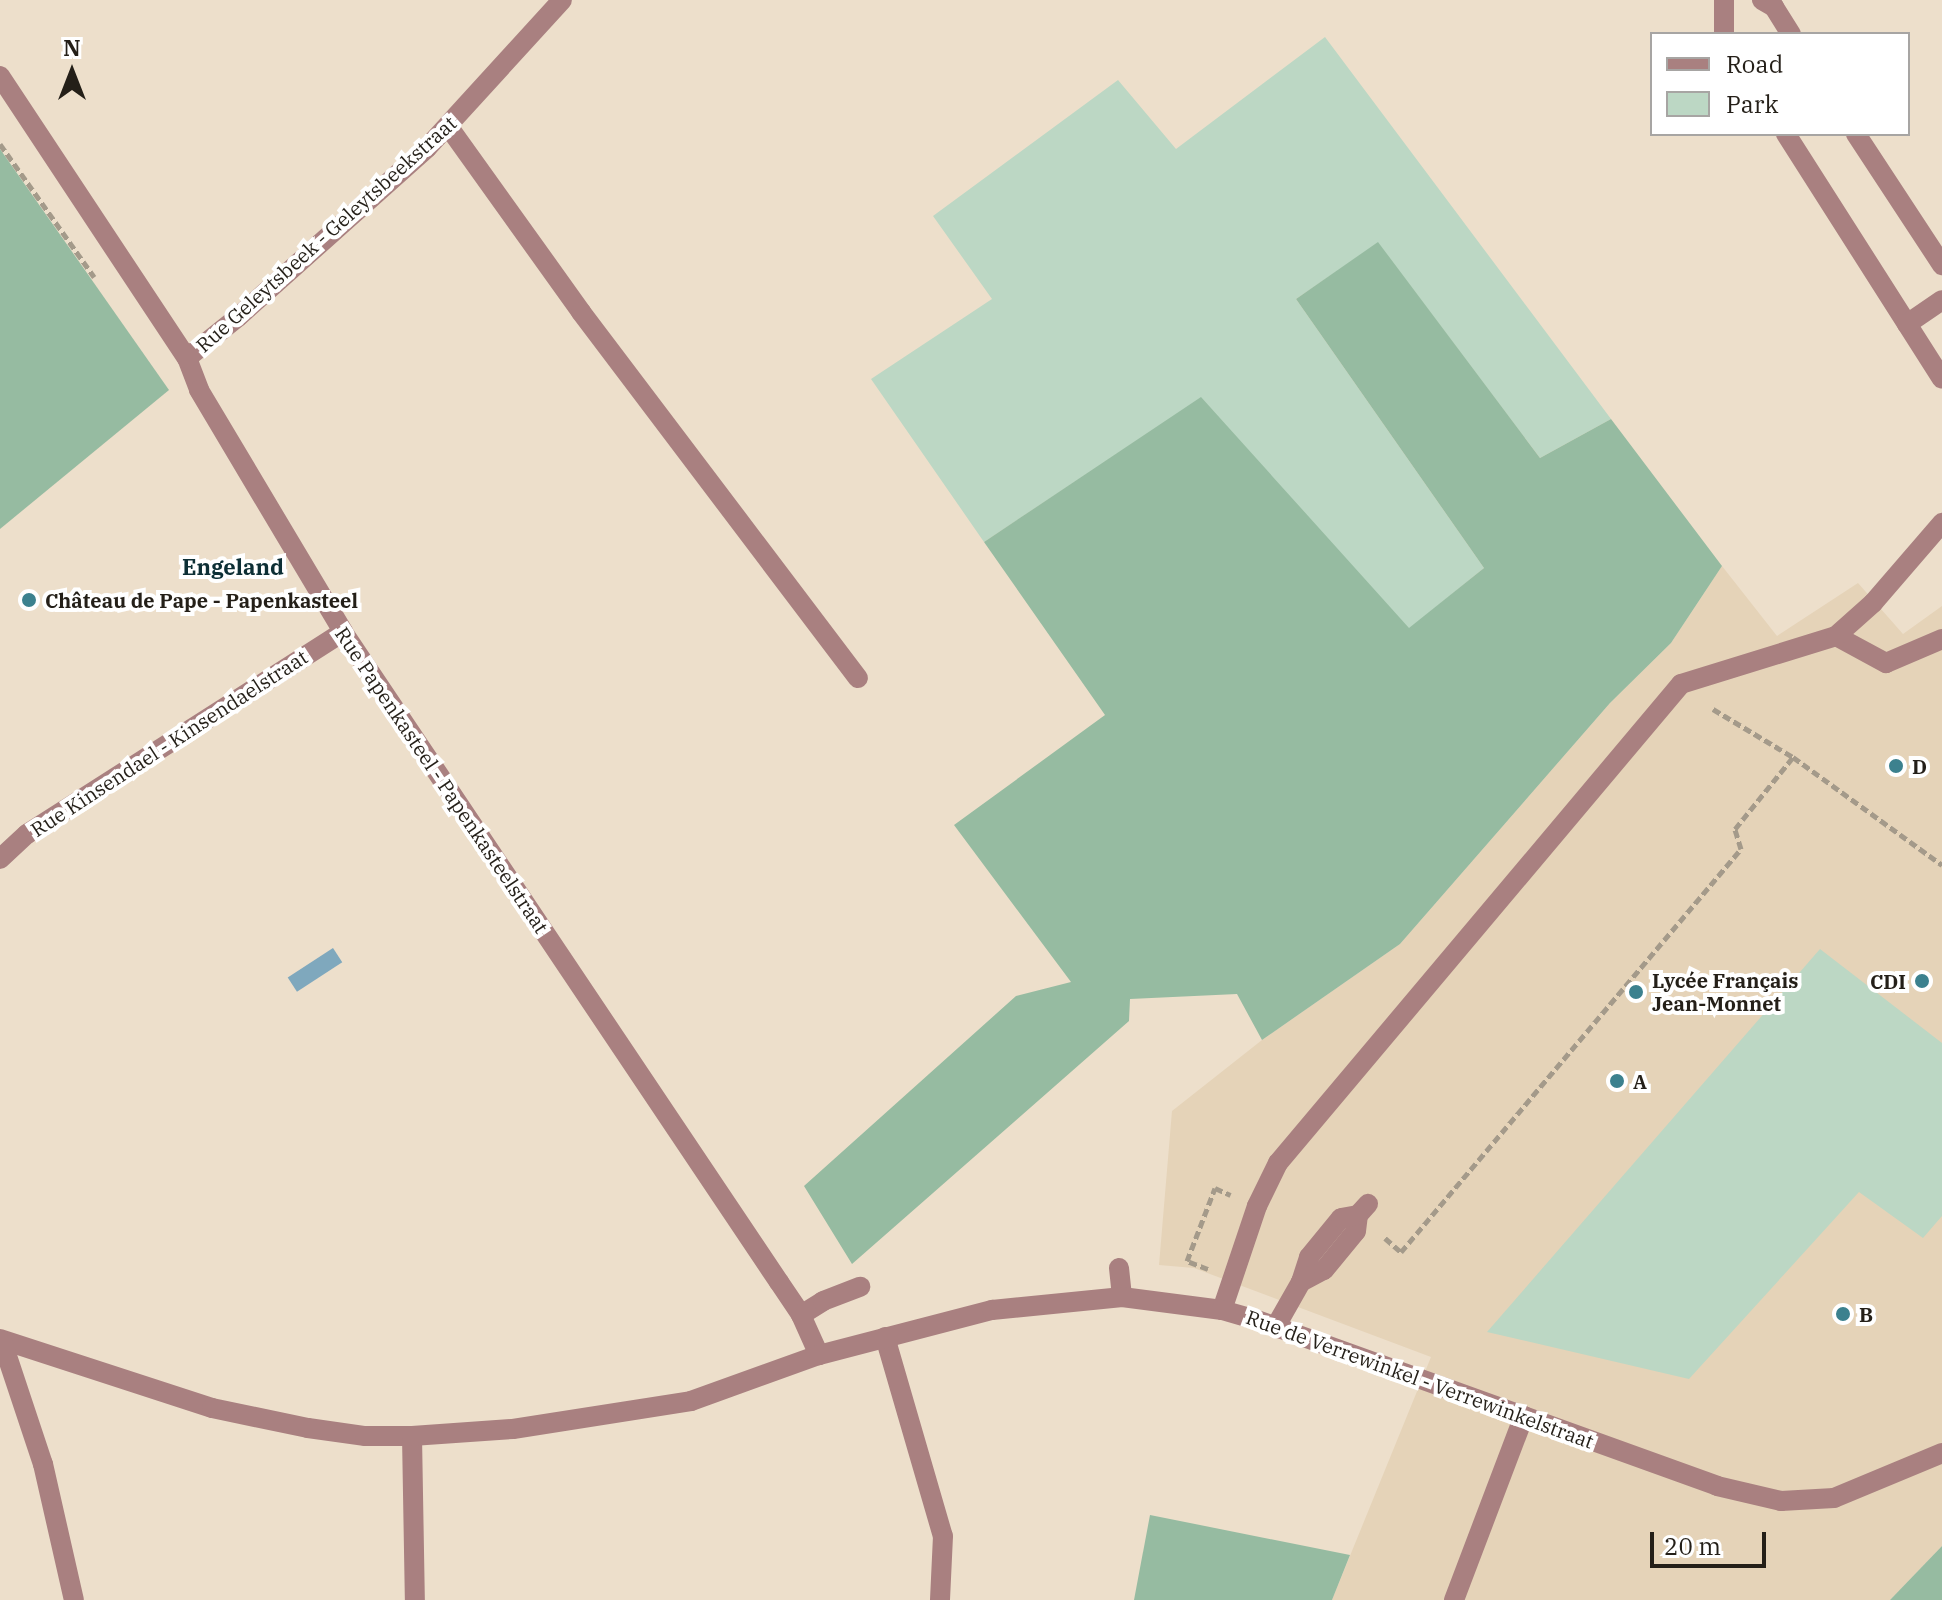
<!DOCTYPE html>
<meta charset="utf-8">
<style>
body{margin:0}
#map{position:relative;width:1942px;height:1600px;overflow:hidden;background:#eddfcb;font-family:"IBM Plex Serif",serif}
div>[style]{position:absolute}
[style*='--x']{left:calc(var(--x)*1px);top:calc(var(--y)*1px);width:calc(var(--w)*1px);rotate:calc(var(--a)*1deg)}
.built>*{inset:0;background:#e5d3b8}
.green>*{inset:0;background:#bcd7c4}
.forest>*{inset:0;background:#96bba1}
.water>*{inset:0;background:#7fa8bd;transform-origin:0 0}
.path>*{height:5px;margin-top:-2.5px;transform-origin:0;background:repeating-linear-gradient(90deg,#a49a8a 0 8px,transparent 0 12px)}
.service>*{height:20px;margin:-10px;padding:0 10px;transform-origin:10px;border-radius:10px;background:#a98080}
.minor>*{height:20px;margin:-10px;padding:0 10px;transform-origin:10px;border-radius:10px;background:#a98080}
.dots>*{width:22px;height:22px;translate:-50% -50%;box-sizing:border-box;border:4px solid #fff;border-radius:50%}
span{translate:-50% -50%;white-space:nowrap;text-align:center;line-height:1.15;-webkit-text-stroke:8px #fff;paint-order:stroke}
.street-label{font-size:20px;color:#241f18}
.poi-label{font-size:20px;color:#241f18;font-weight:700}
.left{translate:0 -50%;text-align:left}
.right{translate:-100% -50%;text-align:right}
.neighbourhood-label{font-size:22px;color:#0d2f35;font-weight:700}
.legend{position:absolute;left:1650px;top:32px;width:260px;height:104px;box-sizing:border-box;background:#fff;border:2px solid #a7a5a3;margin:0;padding:10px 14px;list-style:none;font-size:24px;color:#241f18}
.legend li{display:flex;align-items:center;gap:16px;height:40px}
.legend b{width:40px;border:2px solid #a7a5a3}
.north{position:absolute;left:32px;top:32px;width:80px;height:80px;-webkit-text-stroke:6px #fff;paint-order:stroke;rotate:0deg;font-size:22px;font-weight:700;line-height:32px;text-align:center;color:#241f18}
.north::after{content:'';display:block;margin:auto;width:28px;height:36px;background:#241f18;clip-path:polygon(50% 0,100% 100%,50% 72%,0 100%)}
.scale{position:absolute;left:1650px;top:1532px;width:116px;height:36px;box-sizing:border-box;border:4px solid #241f18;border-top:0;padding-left:10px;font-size:24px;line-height:28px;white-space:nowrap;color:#241f18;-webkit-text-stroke:6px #fff;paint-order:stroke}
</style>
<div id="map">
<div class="built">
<div style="clip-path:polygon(1722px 566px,1777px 636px,1858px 583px,1903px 634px,1942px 606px,1942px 1546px,1890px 1600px,1332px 1600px,1431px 1357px,1194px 1268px,1159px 1265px,1172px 1111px,1262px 1040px,1400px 944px,1610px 703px,1671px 643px)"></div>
</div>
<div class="green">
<div style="clip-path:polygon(1325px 37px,1611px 419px,1540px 458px,1378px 243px,1296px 299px,1484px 568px,1409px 629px,1201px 398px,984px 542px,871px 379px,992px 299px,933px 216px,1118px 80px,1176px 149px)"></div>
<div style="clip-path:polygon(1820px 949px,1942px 1043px,1942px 1216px,1923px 1238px,1859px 1192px,1689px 1379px,1487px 1332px)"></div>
</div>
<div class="forest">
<div style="clip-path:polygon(0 149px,169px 390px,0 529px)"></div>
<div style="clip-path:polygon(1378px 242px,1540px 458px,1611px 419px,1722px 566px,1671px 643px,1610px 703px,1400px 944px,1262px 1040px,1237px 994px,1130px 999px,1129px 1021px,852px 1264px,804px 1186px,1016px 996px,1071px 982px,954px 825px,1105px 715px,984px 542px,1201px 397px,1409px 628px,1484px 568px,1296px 299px)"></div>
<div style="clip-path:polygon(1150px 1515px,1350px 1555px,1332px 1600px,1134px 1600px)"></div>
<div style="clip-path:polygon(1942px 1546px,1942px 1600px,1890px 1600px)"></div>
</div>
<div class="water">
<div style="left:333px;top:948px;width:17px;height:54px;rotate:57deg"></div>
</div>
<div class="path">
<div style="--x:0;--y:144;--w:163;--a:54.7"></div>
<div style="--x:1713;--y:709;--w:93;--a:31"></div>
<div style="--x:1793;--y:757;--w:184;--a:35.9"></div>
<div style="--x:1385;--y:1238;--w:21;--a:41"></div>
<div style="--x:1401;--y:1252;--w:527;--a:-49.85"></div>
<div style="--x:1741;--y:849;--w:21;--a:-107"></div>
<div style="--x:1735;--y:829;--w:92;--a:-51.1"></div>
<div style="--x:1208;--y:1269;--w:22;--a:-159"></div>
<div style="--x:1187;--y:1261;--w:78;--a:-69"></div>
<div style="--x:1215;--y:1188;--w:17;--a:24"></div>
</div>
<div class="service">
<div style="--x:448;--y:126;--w:229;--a:54.4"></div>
<div style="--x:581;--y:312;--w:459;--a:52.9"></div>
<div style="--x:1119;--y:1268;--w:29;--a:84"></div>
<div style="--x:1301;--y:1282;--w:26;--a:-28"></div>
<div style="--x:1324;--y:1270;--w:50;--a:-50.6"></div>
<div style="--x:1356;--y:1231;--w:16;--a:-83"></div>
<div style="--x:1358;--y:1215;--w:15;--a:-48"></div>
<div style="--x:1222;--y:1310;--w:110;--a:-71.4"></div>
<div style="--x:1257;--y:1206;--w:48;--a:-64"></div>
<div style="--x:1278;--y:1163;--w:626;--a:-49.92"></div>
<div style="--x:1681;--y:684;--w:162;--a:-17.2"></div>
<div style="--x:1836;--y:636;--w:57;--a:28.4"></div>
<div style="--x:1886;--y:663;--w:61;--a:-23.2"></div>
<div style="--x:801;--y:1315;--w:26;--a:-32"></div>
<div style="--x:823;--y:1301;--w:40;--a:-21"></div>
<div style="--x:1276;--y:1326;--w:51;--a:-60.4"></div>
<div style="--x:1301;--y:1282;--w:26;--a:-72"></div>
<div style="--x:1309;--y:1257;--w:50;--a:-50.6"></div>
<div style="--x:1341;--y:1218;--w:17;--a:-10"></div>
<div style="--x:885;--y:1337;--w:207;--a:73.8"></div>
<div style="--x:943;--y:1536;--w:64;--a:92.7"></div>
<div style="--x:412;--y:1436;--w:164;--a:89"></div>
<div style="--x:1454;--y:1600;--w:197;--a:-69.2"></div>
</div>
<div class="minor">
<div style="--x:1762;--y:0;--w:14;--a:30"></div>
<div style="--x:1774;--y:7;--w:32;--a:58"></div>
<div style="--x:1724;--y:34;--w:34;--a:-90"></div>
<div style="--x:0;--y:76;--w:338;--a:56.5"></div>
<div style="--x:187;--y:358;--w:34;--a:69"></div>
<div style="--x:199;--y:390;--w:282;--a:59.2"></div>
<div style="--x:343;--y:632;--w:783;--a:56.15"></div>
<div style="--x:779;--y:1282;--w:40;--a:56"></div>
<div style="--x:801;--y:1315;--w:44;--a:65.8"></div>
<div style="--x:1786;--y:134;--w:290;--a:57.5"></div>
<div style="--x:1856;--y:134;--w:157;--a:56.7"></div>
<div style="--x:1907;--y:324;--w:42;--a:-34.4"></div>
<div style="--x:187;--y:358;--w:65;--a:-38.8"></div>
<div style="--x:238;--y:317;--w:254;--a:-41.8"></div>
<div style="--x:427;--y:148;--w:200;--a:-47.6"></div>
<div style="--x:1836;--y:636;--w:50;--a:-41.7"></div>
<div style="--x:1873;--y:603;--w:106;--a:-49.2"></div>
<div style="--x:0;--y:859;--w:37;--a:-43"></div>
<div style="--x:27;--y:834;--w:375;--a:-32.6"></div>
<div style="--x:0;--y:1339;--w:223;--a:18"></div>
<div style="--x:212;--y:1408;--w:98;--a:11.8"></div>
<div style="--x:308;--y:1428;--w:58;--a:8"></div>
<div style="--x:365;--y:1436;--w:47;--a:0"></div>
<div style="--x:412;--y:1436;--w:101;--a:-4"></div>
<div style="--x:513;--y:1429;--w:180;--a:-8.9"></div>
<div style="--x:691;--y:1401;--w:136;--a:-19.8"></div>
<div style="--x:819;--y:1355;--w:179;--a:-14.6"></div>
<div style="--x:992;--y:1310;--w:131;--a:-5.7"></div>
<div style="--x:1122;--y:1297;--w:101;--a:7.4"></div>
<div style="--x:1222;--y:1310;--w:33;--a:16"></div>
<div style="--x:1254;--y:1319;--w:492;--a:19.8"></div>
<div style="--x:1717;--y:1486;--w:66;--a:13.2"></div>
<div style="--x:1781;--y:1501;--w:53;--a:-3.2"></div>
<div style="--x:1834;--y:1498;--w:117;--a:-22.6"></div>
<div style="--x:2;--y:1341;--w:130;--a:71.6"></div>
<div style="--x:43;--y:1464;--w:139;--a:77.2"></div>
</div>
<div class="dots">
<div style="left:29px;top:600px;background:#3c818e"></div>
<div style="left:1896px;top:766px;background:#3c818e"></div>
<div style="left:1922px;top:981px;background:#3c818e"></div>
<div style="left:1636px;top:992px;background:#3c818e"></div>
<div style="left:1617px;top:1081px;background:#3c818e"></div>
<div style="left:1843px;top:1314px;background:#3c818e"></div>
</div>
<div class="street-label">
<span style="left:326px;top:234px;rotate:-42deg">Rue Geleytsbeek - Geleytsbeekstraat</span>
<span style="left:169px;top:743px;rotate:-33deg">Rue Kinsendael - Kinsendaelstraat</span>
<span style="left:442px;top:780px;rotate:56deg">Rue Papenkasteel - Papenkasteelstraat</span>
<span style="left:1420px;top:1379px;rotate:20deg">Rue de Verrewinkel - Verrewinkelstraat</span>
</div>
<div class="poi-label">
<span class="left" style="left:45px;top:600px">Château de Pape - Papenkasteel</span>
<span class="left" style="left:1912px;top:766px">D</span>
<span class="left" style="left:1652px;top:992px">Lycée Français<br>Jean-Monnet</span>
<span class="right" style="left:1906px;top:981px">CDI</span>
<span class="left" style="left:1633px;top:1081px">A</span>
<span class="left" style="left:1859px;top:1314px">B</span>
</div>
<div class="neighbourhood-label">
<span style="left:233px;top:567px">Engeland</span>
</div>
<ul class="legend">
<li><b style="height:10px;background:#a98080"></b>Road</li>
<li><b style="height:22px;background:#bcd7c4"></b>Park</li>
</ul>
<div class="north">N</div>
<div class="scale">20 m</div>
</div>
